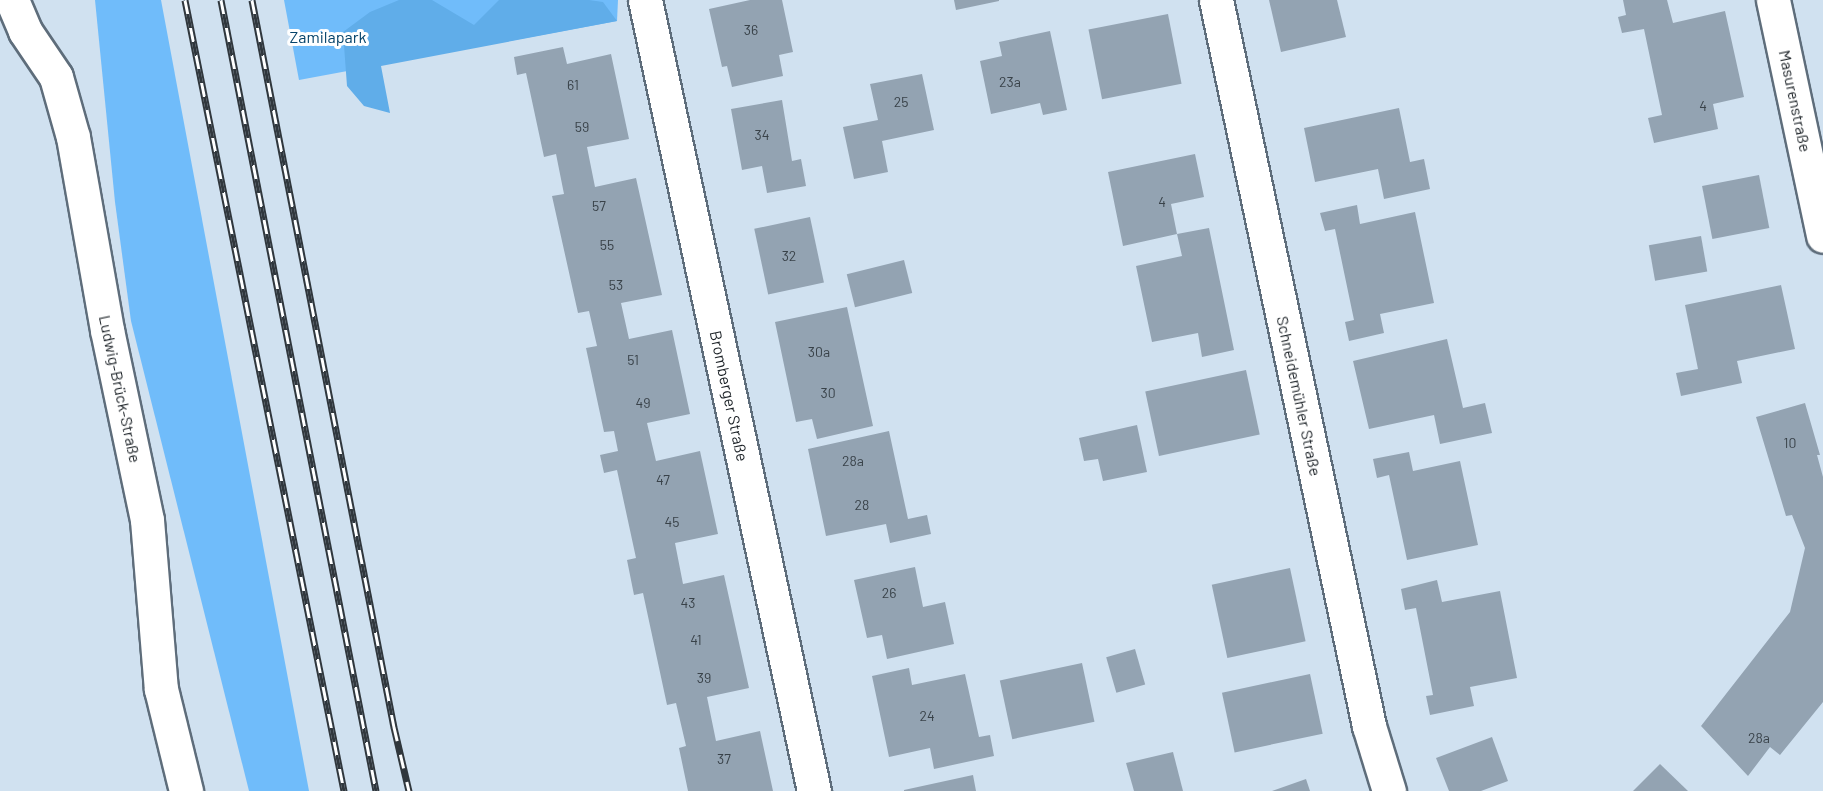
<!DOCTYPE html>
<meta charset="utf-8">
<style>
body{margin:0}
#map{position:relative;width:1823px;height:791px;overflow:hidden;background:#d0e1f0;font-family:Barlow,sans-serif}
div>[style]{position:absolute}
[style*='--x']{left:calc(var(--x)*1px);top:calc(var(--y)*1px);width:calc(var(--w)*1px);rotate:calc(var(--a)*1deg)}
.green>*{inset:0;background:#70bcfa}
.forest>*{inset:0;background:#60ade9}
.building>*{inset:0;background:#93a3b2;transform-origin:0 0}
.roads{filter:drop-shadow(2px 0 #5e6d7b) drop-shadow(-2px 0 #5e6d7b) drop-shadow(0 2px #5e6d7b) drop-shadow(0 -2px #5e6d7b)}
.minor>*{height:33px;margin:-16.5px;padding:0 16.5px;transform-origin:16.5px;border-radius:16.5px;background:#fff}
.rail>*{height:7px;margin-top:-3.5px;transform-origin:0;background:repeating-linear-gradient(90deg,#fff 0 14px,#30373d 0 28px);box-sizing:border-box;border-block:2px solid #30373d}
span{translate:-50% -50%;white-space:nowrap;text-align:center;line-height:1.15;-webkit-text-stroke:6px #fff;paint-order:stroke}
.number-label{font-size:14px;color:#394249}
.number-label span{-webkit-text-stroke-width:0}
.park-label{font-size:16px;color:#05436a}
.street-label{font-size:16px;color:#1b2126}
</style>
<div id="map">
<div class="green">
<div style="clip-path:polygon(95px 0,161px 0,309px 791px,249px 791px,131px 321px,115px 202px)"></div>
<div style="clip-path:polygon(284px 0,618px 0,617px 21px,299px 80px)"></div>
</div>
<div class="forest">
<div style="clip-path:polygon(399px 0,432px 0,474px 25px,499px 0,589px 0,603px 2px,617px 21px,381px 66px,390px 113px,364px 106px,347px 86px,343px 32px,370px 12px)"></div>
</div>
<div class="building">
<div style="clip-path:polygon(750px 0,782px 0,793px 52px,779px 55px,783px 76px,732px 87px,727px 66px,722px 67px,709px 9px)"></div>
<div style="clip-path:polygon(954px 0,999px 0,999px 1px,956px 10px)"></div>
<div style="clip-path:polygon(1269px 0,1337px 0,1346px 37px,1281px 52px)"></div>
<div style="clip-path:polygon(1623px 0,1667px 0,1673px 23px,1725px 11px,1744px 97px,1713px 104px,1718px 129px,1654px 143px,1648px 118px,1662px 115px,1644px 29px,1622px 33px,1618px 17px,1626px 15px)"></div>
<div style="left:1168px;top:14px;width:71px;height:81px;rotate:79deg"></div>
<div style="clip-path:polygon(1050px 31px,1067px 110px,1043px 115px,1040px 103px,991px 114px,980px 61px,1002px 56px,999px 42px)"></div>
<div style="clip-path:polygon(563px 47px,567px 64px,611px 54px,629px 139px,587px 147px,595px 187px,636px 178px,662px 295px,621px 303px,629px 339px,672px 330px,690px 414px,647px 423px,656px 461px,700px 451px,718px 534px,675px 543px,683px 584px,724px 575px,749px 688px,707px 697px,716px 741px,760px 731px,773px 791px,688px 791px,679px 748px,686px 746px,676px 703px,667px 705px,643px 593px,634px 595px,627px 560px,636px 558px,617px 470px,604px 473px,600px 455px,618px 451px,614px 431px,604px 432px,586px 348px,597px 346px,589px 311px,578px 313px,552px 196px,564px 194px,556px 154px,544px 157px,526px 73px,517px 75px,514px 57px)"></div>
<div style="clip-path:polygon(922px 74px,934px 130px,882px 141px,888px 172px,854px 179px,843px 127px,878px 120px,870px 84px)"></div>
<div style="clip-path:polygon(782px 100px,792px 161px,801px 159px,806px 186px,767px 193px,762px 166px,742px 170px,731px 109px)"></div>
<div style="clip-path:polygon(1399px 108px,1410px 162px,1424px 159px,1430px 189px,1384px 199px,1378px 169px,1315px 182px,1304px 128px)"></div>
<div style="clip-path:polygon(1195px 154px,1204px 197px,1171px 204px,1177px 234px,1123px 246px,1108px 172px)"></div>
<div style="left:1759px;top:175px;width:54px;height:58px;rotate:79deg"></div>
<div style="clip-path:polygon(1357px 205px,1360px 224px,1415px 212px,1434px 303px,1380px 314px,1384px 333px,1349px 341px,1345px 322px,1354px 320px,1335px 229px,1325px 231px,1320px 213px)"></div>
<div style="left:810px;top:217px;width:67px;height:57px;rotate:78deg"></div>
<div style="clip-path:polygon(1209px 228px,1234px 350px,1202px 357px,1198px 333px,1152px 342px,1136px 266px,1182px 256px,1177px 234px)"></div>
<div style="left:1701px;top:236px;width:36px;height:53px;rotate:80deg"></div>
<div style="left:904px;top:260px;width:34px;height:59px;rotate:76deg"></div>
<div style="clip-path:polygon(1781px 285px,1795px 349px,1737px 361px,1742px 383px,1681px 396px,1676px 373px,1698px 369px,1685px 305px)"></div>
<div style="clip-path:polygon(847px 307px,873px 426px,817px 439px,812px 419px,796px 422px,775px 322px)"></div>
<div style="clip-path:polygon(1447px 339px,1463px 408px,1485px 403px,1492px 433px,1440px 444px,1434px 415px,1369px 429px,1353px 361px)"></div>
<div style="left:1246px;top:370px;width:66px;height:103px;rotate:78deg"></div>
<div style="clip-path:polygon(1805px 403px,1820px 455px,1817px 455px,1823px 477px,1823px 702px,1780px 755px,1770px 747px,1748px 776px,1701px 726px,1790px 612px,1805px 548px,1792px 515px,1786px 516px,1756px 417px)"></div>
<div style="clip-path:polygon(1137px 425px,1147px 472px,1103px 481px,1098px 459px,1084px 461px,1079px 438px)"></div>
<div style="clip-path:polygon(889px 431px,908px 519px,927px 515px,931px 534px,890px 543px,886px 524px,826px 536px,808px 449px)"></div>
<div style="clip-path:polygon(1409px 452px,1413px 471px,1460px 461px,1478px 545px,1407px 560px,1389px 475px,1377px 478px,1373px 459px)"></div>
<div style="clip-path:polygon(915px 567px,923px 607px,945px 602px,954px 644px,887px 659px,882px 635px,867px 638px,854px 580px)"></div>
<div style="left:1290px;top:568px;width:75px;height:80px;rotate:78deg"></div>
<div style="clip-path:polygon(1437px 580px,1442px 602px,1500px 591px,1517px 678px,1470px 687px,1474px 706px,1430px 715px,1426px 696px,1433px 695px,1416px 608px,1405px 610px,1401px 589px)"></div>
<div style="left:1135px;top:649px;width:37px;height:30px;rotate:74deg"></div>
<div style="left:1082px;top:663px;width:60px;height:84px;rotate:78deg"></div>
<div style="clip-path:polygon(909px 668px,912px 685px,965px 674px,979px 737px,990px 735px,994px 756px,934px 769px,930px 748px,889px 757px,872px 676px)"></div>
<div style="left:1310px;top:674px;width:61px;height:90px;rotate:78deg"></div>
<div style="clip-path:polygon(1492px 737px,1508px 781px,1481px 791px,1449px 791px,1436px 758px)"></div>
<div style="clip-path:polygon(1173px 752px,1183px 791px,1134px 791px,1126px 763px)"></div>
<div style="clip-path:polygon(1660px 764px,1688px 791px,1633px 791px)"></div>
<div style="clip-path:polygon(973px 775px,976px 791px,904px 791px,904px 790px)"></div>
<div style="clip-path:polygon(1306px 779px,1310px 791px,1272px 791px)"></div>
</div>
<div class="roads">
<div class="minor">
<div style="--x:12;--y:0;--w:34;--a:67"></div>
<div style="--x:25;--y:31;--w:55;--a:56"></div>
<div style="--x:56;--y:77;--w:62;--a:74.2"></div>
<div style="--x:73;--y:137;--w:196;--a:80"></div>
<div style="--x:107;--y:330;--w:194;--a:78.1"></div>
<div style="--x:147;--y:520;--w:170;--a:85.3"></div>
<div style="--x:161;--y:689;--w:105;--a:76.2"></div>
<div style="--x:645;--y:0;--w:809;--a:77.94"></div>
<div style="--x:1216;--y:0;--w:742;--a:78.1"></div>
<div style="--x:1369;--y:726;--w:68;--a:72.9"></div>
<div style="--x:1773;--y:0;--w:241;--a:78"></div>
</div>
</div>
<div class="rail">
<div style="--x:185;--y:0;--w:807;--a:78.63"></div>
<div style="--x:221;--y:0;--w:806;--a:78.91"></div>
<div style="--x:252;--y:0;--w:741;--a:78.95"></div>
<div style="--x:394;--y:727;--w:66;--a:76.8"></div>
</div>
<div class="number-label">
<span style="left:751px;top:30px">36</span>
<span style="left:1010px;top:82px">23a</span>
<span style="left:573px;top:85px">61</span>
<span style="left:901px;top:102px">25</span>
<span style="left:1703px;top:106px">4</span>
<span style="left:582px;top:127px">59</span>
<span style="left:762px;top:135px">34</span>
<span style="left:1162px;top:202px">4</span>
<span style="left:599px;top:206px">57</span>
<span style="left:607px;top:245px">55</span>
<span style="left:789px;top:256px">32</span>
<span style="left:616px;top:285px">53</span>
<span style="left:819px;top:352px">30a</span>
<span style="left:633px;top:360px">51</span>
<span style="left:828px;top:393px">30</span>
<span style="left:643px;top:403px">49</span>
<span style="left:1790px;top:443px">10</span>
<span style="left:853px;top:461px">28a</span>
<span style="left:663px;top:480px">47</span>
<span style="left:862px;top:505px">28</span>
<span style="left:672px;top:522px">45</span>
<span style="left:889px;top:593px">26</span>
<span style="left:688px;top:603px">43</span>
<span style="left:696px;top:640px">41</span>
<span style="left:704px;top:678px">39</span>
<span style="left:927px;top:716px">24</span>
<span style="left:1759px;top:738px">28a</span>
<span style="left:724px;top:759px">37</span>
</div>
<div class="park-label">
<span style="left:328px;top:37px">Zamilapark</span>
</div>
<div class="street-label">
<span style="left:1795px;top:101px;rotate:78deg">Masurenstraße</span>
<span style="left:120px;top:389px;rotate:78deg">Ludwig-Brück-Straße</span>
<span style="left:729px;top:396px;rotate:78deg">Bromberger Straße</span>
<span style="left:1299px;top:396px;rotate:78deg">Schneidemühler Straße</span>
</div>
</div>
